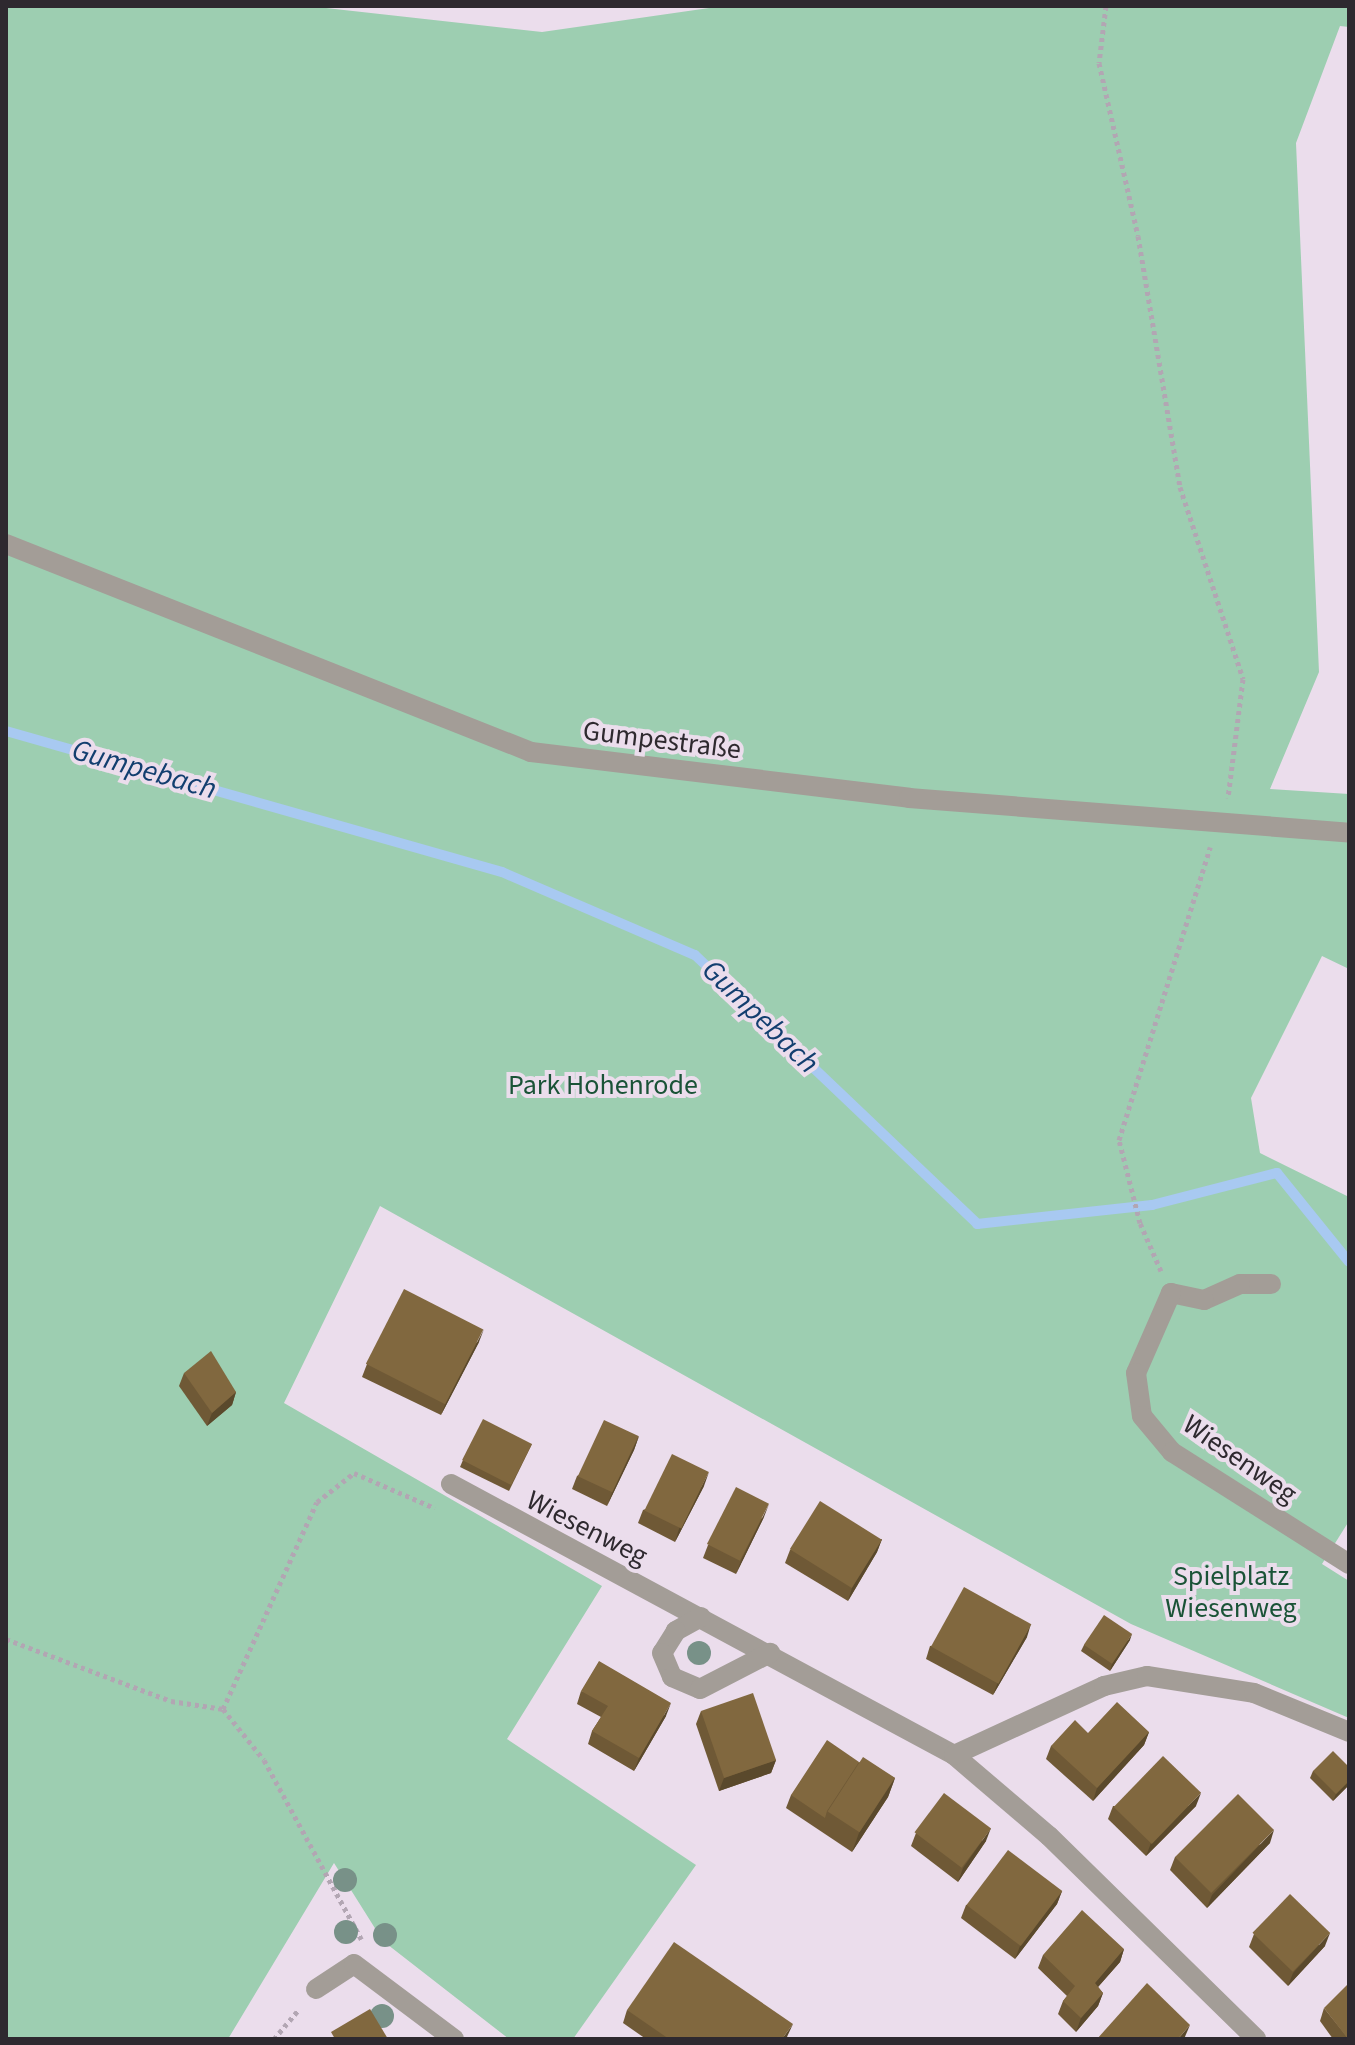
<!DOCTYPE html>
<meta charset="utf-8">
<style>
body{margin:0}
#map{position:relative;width:1355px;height:2045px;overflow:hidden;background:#ebddec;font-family:"Source Sans 3",sans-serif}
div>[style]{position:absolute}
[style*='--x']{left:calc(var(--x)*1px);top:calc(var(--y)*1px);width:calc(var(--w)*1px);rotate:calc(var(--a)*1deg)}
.green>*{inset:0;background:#9dceb1}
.stream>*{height:10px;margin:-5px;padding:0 5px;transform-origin:5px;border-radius:5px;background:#a8c9f1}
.path>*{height:5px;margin-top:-2.5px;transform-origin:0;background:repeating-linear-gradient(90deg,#b2a6b3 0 4px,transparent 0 8px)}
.minor>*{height:20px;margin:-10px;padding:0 10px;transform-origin:10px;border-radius:10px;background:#a39d97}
.trees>*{width:24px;height:24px;margin:-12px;border-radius:50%;background:#789188}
.wall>*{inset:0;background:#6f5936}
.shaded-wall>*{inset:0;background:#5a492c}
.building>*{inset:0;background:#81683f;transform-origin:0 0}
span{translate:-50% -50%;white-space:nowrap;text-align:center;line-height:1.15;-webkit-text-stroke:8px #ebddec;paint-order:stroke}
.street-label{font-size:28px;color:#2e292f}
.park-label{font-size:28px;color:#1a5337}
.water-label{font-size:30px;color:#123e6f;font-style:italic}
.frame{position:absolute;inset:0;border:8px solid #2e292f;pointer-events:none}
</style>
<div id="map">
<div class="green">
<div style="clip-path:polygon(6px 6px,308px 6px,542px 32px,723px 6px,1349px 6px,1349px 27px,1340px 26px,1296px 143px,1319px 672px,1270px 789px,1349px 794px,1349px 969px,1322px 956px,1251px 1098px,1260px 1153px,1349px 1197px,1349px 1521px,1322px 1564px,1349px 1581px,1349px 1718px,1131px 1624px,380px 1206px,284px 1403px,602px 1586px,507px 1739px,696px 1865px,573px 2039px,509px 2039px,383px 1941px,334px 1863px,228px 2039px,6px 2039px)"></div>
</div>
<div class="stream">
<div style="--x:6;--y:731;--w:516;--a:15.87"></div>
<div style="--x:502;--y:872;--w:210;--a:23.3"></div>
<div style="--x:695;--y:955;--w:390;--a:43.6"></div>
<div style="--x:977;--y:1224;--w:176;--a:-6.2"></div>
<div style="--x:1152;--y:1205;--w:129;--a:-14.4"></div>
<div style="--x:1277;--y:1173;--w:114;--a:51"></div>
</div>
<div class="path">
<div style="--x:1106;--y:6;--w:57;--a:97"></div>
<div style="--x:1099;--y:63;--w:177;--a:77.3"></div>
<div style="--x:1138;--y:236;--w:254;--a:80.5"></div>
<div style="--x:1180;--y:487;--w:202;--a:71.8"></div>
<div style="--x:1243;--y:679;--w:120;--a:97.2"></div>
<div style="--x:1161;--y:1271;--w:52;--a:-113.6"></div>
<div style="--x:1140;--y:1223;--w:86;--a:-104.2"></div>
<div style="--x:1119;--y:1140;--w:307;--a:-72.7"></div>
<div style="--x:6;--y:1639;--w:176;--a:20.6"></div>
<div style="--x:171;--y:1701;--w:53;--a:8.7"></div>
<div style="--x:223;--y:1709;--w:65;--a:51.2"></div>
<div style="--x:264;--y:1760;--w:204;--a:61.5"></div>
<div style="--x:223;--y:1709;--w:227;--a:-65.6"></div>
<div style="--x:317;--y:1502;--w:47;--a:-38.1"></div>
<div style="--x:354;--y:1473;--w:88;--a:23.4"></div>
<div style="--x:274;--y:2039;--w:39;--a:-50"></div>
</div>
<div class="minor">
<div style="--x:6;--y:544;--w:565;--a:21.61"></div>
<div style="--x:531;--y:752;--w:381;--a:6.9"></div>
<div style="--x:909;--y:798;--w:441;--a:4.5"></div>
<div style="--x:1271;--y:1284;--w:31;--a:180"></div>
<div style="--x:1240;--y:1284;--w:39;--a:156"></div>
<div style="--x:1204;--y:1300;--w:34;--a:-168"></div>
<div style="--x:1171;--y:1293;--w:87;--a:113.6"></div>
<div style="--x:1136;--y:1373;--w:43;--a:82.1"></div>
<div style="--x:1142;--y:1416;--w:47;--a:50.2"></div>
<div style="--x:1172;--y:1452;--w:209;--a:32.3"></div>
<div style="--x:451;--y:1484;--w:571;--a:28.31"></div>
<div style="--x:954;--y:1755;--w:125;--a:40.5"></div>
<div style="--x:1049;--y:1836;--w:290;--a:44.4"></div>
<div style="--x:701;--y:1617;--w:29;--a:151"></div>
<div style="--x:676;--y:1631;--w:26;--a:122"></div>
<div style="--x:662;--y:1653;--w:26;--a:67"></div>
<div style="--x:672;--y:1677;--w:30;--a:23"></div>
<div style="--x:700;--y:1689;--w:79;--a:-27.2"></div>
<div style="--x:954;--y:1755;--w:165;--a:-24.7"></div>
<div style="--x:1104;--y:1686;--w:44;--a:-13.1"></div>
<div style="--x:1147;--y:1676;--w:108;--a:9"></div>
<div style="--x:1254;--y:1693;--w:103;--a:22.3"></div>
<div style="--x:316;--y:1989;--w:45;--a:-33.3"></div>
<div style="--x:354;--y:1964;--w:125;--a:36.9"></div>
</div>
<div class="trees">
<div style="left:699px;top:1653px"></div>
<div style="left:345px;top:1880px"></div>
<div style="left:346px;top:1932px"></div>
<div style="left:385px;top:1935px"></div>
<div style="left:382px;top:2016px"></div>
</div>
<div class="wall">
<div style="clip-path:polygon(479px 1342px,441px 1415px,362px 1377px,367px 1364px)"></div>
<div style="clip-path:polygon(184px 1373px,236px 1392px,232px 1405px,207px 1426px,179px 1386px)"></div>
<div style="clip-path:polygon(639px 1436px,634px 1450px,607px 1506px,572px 1489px,577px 1476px)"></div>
<div style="clip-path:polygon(532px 1444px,509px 1491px,460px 1467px,463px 1460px)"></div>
<div style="clip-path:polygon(704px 1486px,675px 1542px,638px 1523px,643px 1510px)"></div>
<div style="clip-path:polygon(764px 1517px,736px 1574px,703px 1558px,708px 1545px)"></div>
<div style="clip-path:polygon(882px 1539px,877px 1552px,848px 1601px,785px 1563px,790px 1550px)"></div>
<div style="clip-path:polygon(1027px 1637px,993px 1695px,926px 1659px,930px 1646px)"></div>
<div style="clip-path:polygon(1130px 1640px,1110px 1671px,1081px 1651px,1084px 1645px)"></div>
<div style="clip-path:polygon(581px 1691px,666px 1716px,634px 1771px,588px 1744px,592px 1731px,601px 1717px,577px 1704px)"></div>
<div style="clip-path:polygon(701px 1711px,776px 1760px,771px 1773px,719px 1791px,696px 1724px)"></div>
<div style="clip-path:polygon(1149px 1732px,1144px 1745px,1093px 1801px,1046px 1759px,1051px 1746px,1088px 1733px)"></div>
<div style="clip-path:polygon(859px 1762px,895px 1778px,888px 1797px,852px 1852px,786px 1808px,791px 1795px)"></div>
<div style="clip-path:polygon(1349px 1767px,1349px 1785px,1333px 1801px,1310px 1778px,1313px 1771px)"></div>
<div style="clip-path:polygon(1113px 1806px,1196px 1806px,1146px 1856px,1108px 1819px)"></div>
<div style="clip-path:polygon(916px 1833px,986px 1841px,958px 1882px,911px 1846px)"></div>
<div style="clip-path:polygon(1270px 1843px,1207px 1908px,1170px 1870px,1175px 1857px)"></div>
<div style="clip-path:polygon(1062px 1891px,1057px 1904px,1015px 1959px,961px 1918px,966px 1905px)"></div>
<div style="clip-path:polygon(1254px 1934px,1325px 1946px,1288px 1986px,1249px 1947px)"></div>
<div style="clip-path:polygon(1124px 1949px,1120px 1962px,1098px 1987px,1103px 1993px,1098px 2006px,1076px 2032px,1058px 2014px,1063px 2001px,1067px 1996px,1038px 1968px,1043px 1955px)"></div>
<div style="clip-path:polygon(1324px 2008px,1349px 2039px,1333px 2039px,1320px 2021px)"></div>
<div style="clip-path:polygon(627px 2010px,788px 2037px,786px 2039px,646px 2039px,623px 2023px)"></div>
</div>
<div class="shaded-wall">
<div style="clip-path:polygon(484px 1329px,479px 1342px,441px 1415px,446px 1402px)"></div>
<div style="clip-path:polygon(236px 1392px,232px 1405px,207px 1426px,212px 1413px)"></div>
<div style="clip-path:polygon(639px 1436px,634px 1450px,607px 1506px,612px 1493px)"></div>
<div style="clip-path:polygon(709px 1472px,704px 1486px,675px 1542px,679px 1529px)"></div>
<div style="clip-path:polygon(769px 1504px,764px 1517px,736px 1574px,741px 1561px)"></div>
<div style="clip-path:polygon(882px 1539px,877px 1552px,848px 1601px,852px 1588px)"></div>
<div style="clip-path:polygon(1031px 1624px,1027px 1637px,993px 1695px,998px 1682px)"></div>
<div style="clip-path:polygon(1132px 1634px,1130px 1640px,1110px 1671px,1112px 1664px)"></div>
<div style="clip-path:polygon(671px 1703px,666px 1716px,634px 1771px,639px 1758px)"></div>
<div style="clip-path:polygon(1149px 1732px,1144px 1745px,1093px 1801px,1097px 1788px)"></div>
<div style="clip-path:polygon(776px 1760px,771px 1773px,719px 1791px,724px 1778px)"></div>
<div style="clip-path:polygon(895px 1778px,888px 1797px,852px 1852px,859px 1833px)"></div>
<div style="clip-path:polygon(1349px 1781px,1349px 1785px,1333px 1801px,1336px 1794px)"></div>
<div style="clip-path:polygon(1201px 1793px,1196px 1806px,1146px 1856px,1151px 1843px)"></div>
<div style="clip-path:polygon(991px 1828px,986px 1841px,958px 1882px,963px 1868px)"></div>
<div style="clip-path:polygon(1274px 1830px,1270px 1843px,1207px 1908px,1212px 1895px)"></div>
<div style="clip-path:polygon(1062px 1891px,1057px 1904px,1015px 1959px,1020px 1946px)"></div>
<div style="clip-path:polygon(1330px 1933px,1325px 1946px,1288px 1986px,1293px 1973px)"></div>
<div style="clip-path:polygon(1124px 1949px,1120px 1962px,1090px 1996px,1095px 1983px)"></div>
<div style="clip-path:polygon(1103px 1993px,1098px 2006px,1076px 2032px,1081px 2018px)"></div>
<div style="clip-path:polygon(793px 2024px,786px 2039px,782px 2039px)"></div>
<div style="clip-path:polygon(1190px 2025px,1184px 2039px,1178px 2039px)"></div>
</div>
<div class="building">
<div style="left:404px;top:1289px;width:89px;height:84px;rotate:27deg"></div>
<div style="clip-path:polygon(211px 1351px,236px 1392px,212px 1413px,184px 1373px)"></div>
<div style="left:483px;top:1419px;width:55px;height:46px;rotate:27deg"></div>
<div style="left:604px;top:1420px;width:38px;height:62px;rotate:25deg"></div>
<div style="left:672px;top:1454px;width:41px;height:63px;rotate:26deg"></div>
<div style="left:736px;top:1487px;width:37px;height:64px;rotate:27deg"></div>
<div style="left:820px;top:1501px;width:73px;height:57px;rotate:32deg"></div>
<div style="left:964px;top:1587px;width:77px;height:68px;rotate:29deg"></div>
<div style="left:1104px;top:1615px;width:34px;height:36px;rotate:34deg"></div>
<div style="clip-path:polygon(599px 1661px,671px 1703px,639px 1758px,592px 1731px,608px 1706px,581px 1691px)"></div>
<div style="left:753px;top:1693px;width:71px;height:55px;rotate:71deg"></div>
<div style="clip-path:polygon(1117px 1702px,1149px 1732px,1097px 1788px,1051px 1746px,1075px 1720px,1088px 1733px)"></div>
<div style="clip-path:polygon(827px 1740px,859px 1762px,827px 1811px,825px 1818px,791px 1795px)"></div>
<div style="clip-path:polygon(1333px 1751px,1349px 1767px,1349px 1781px,1336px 1794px,1313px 1771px)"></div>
<div style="left:1163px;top:1756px;width:53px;height:71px;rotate:44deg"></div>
<div style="left:863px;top:1757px;width:38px;height:65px;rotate:33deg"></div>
<div style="left:944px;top:1793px;width:59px;height:49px;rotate:37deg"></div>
<div style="left:1238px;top:1794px;width:51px;height:89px;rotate:45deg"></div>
<div style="left:1008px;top:1850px;width:68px;height:69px;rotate:37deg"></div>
<div style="left:1290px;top:1894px;width:56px;height:54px;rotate:44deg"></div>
<div style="clip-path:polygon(1082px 1910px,1124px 1949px,1095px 1983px,1103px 1993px,1081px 2018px,1063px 2001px,1075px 1986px,1043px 1955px)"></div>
<div style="clip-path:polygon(674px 1942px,793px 2024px,782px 2039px,669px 2039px,627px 2010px)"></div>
<div style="clip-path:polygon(1147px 1983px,1190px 2025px,1178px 2039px,1097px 2039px)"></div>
<div style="clip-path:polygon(1348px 1984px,1349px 1985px,1349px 2039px,1348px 2039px,1324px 2008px)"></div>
<div style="clip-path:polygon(370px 2009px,388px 2039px,335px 2039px,331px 2032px)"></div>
</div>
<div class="street-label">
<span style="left:662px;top:740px;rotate:7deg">Gumpestraße</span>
<span style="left:1240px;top:1459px;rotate:35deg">Wiesenweg</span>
<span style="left:587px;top:1528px;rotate:27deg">Wiesenweg</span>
</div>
<div class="park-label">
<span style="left:603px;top:1085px">Park Hohenrode</span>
<span style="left:1231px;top:1592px">Spielplatz<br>Wiesenweg</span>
</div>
<div class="water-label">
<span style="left:144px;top:770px;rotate:16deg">Gumpebach</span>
<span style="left:760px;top:1017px;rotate:44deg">Gumpebach</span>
</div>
<div class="frame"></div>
</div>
